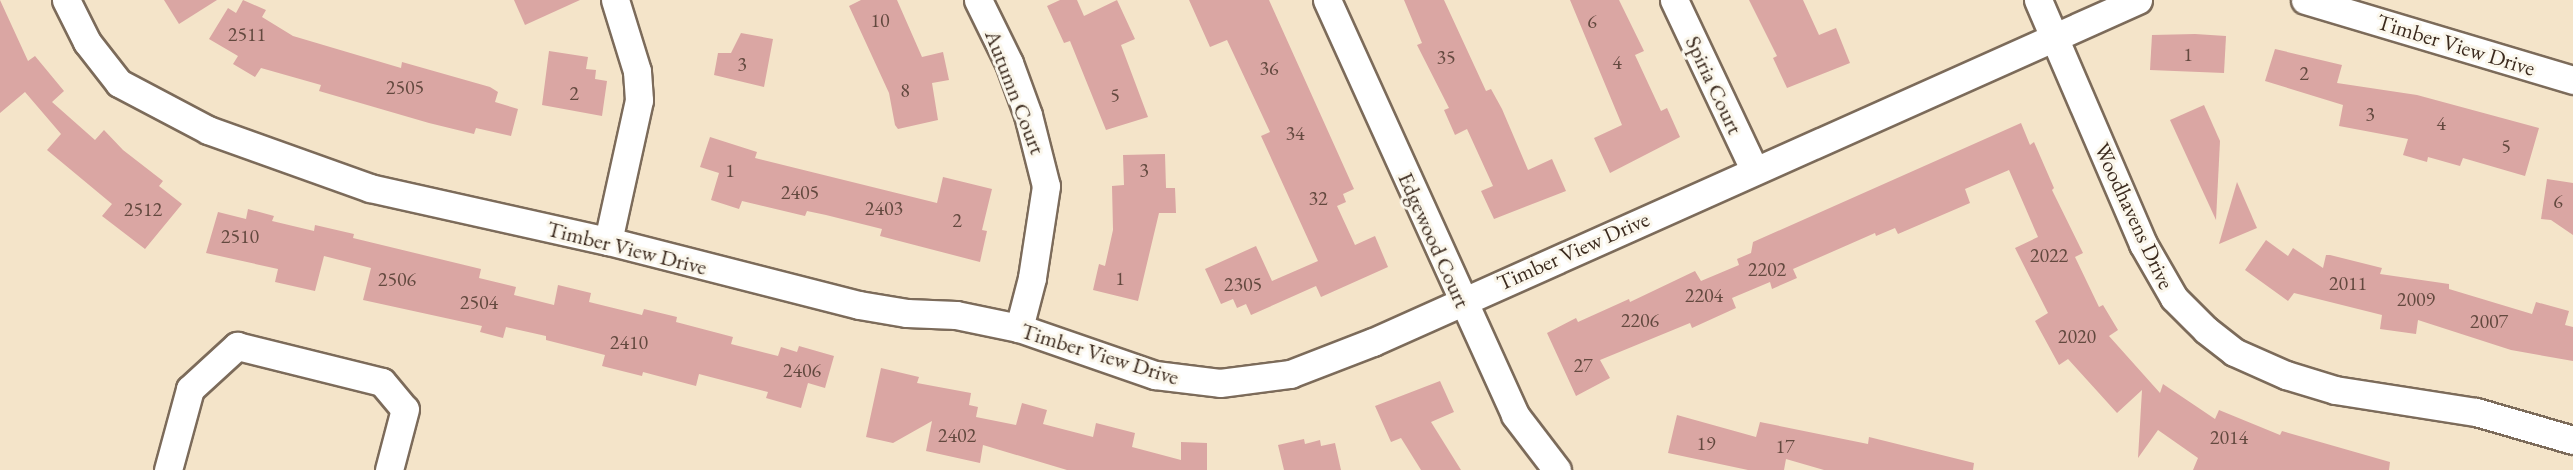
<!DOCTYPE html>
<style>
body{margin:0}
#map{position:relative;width:2573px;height:470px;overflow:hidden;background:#f4e4c9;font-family:"EB Garamond",serif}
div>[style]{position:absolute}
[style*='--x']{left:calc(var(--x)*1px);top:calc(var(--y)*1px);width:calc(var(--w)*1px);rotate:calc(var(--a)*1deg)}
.building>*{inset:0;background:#daa6a3}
.roads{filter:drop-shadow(2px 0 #7c6b5a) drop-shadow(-2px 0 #7c6b5a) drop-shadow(0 2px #7c6b5a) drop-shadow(0 -2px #7c6b5a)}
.minor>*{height:27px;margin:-13.5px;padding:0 13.5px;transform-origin:13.5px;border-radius:13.5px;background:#fff}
span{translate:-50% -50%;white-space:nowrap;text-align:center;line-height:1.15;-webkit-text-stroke:6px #fbf7ec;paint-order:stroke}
.number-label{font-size:20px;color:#63493f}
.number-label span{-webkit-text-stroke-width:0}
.street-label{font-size:22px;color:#3b2a1e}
</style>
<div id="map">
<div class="building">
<div style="clip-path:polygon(0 0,28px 61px,35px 56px,64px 91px,52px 102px,95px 140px,104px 130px,123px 150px,163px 181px,159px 186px,182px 204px,145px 249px,102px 216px,112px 204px,47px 150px,61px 134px,25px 92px,0 113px)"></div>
<div style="clip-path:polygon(164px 0,217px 0,179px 24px)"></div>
<div style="clip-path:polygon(243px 0,266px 10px,262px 17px,293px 36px,401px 68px,402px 62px,490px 87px,498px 92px,495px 102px,518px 109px,511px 136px,476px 128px,474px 134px,429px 123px,319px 91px,321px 85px,261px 68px,255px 77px,233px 64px,238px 56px,209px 39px,228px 8px,236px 13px)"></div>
<div style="clip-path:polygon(514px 0,580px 0,525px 25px)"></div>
<div style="clip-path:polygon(861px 0,897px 0,922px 57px,943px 52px,949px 80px,932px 83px,938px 120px,898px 129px,895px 125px,889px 93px,849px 6px)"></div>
<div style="clip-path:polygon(1060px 0,1077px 0,1084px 16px,1117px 0,1135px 39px,1121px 45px,1148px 117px,1106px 130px,1070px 41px,1064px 43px,1047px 6px)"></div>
<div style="clip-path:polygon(1189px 0,1269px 0,1354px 189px,1343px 194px,1346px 202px,1337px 206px,1355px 245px,1375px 236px,1388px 267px,1321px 297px,1316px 286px,1251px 315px,1246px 304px,1237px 308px,1233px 299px,1221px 304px,1205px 269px,1256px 246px,1272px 281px,1318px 261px,1261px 136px,1270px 132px,1227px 40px,1210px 47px)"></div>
<div style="clip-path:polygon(1404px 0,1444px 0,1486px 91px,1491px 89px,1502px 109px,1528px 170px,1552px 159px,1566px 191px,1494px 219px,1481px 191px,1493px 186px,1467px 129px,1455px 135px,1444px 110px,1449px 108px,1417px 45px,1422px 43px)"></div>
<div style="clip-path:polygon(1570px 0,1619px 0,1644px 51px,1635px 55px,1661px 111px,1667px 108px,1680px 137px,1610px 173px,1594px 138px,1622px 125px)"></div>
<div style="clip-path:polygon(1749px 0,1803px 0,1819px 35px,1836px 28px,1850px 63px,1787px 88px,1773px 58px,1777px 56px)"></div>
<div style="clip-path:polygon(741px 33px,773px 39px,764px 87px,714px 75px,718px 53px,731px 53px)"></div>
<div style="clip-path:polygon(2195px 34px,2226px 36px,2224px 73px,2150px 70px,2152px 35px)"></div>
<div style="clip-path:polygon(2275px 49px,2342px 65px,2337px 83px,2417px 95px,2539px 128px,2525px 176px,2463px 158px,2460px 166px,2428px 157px,2427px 162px,2403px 155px,2408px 139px,2339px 126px,2343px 105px,2265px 81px)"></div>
<div style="clip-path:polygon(549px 51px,588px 57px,586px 69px,596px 70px,595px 79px,607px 81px,602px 116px,542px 105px)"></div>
<div style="clip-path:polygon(2204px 105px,2220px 141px,2216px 220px,2170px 120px)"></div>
<div style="clip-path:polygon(2021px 123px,2030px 145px,2034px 142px,2054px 188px,2052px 190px,2083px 253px,2075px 257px,2099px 307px,2103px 305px,2118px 330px,2109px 336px,2160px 393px,2163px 384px,2215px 419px,2219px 410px,2280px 435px,2282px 431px,2390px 462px,2389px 470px,2193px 470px,2198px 458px,2158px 430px,2138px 458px,2142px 390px,2117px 413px,2068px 359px,2059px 365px,2035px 321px,2048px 313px,2015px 248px,2038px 237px,2009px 170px,1965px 189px,1970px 203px,1898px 234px,1895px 228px,1876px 236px,1875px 233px,1793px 269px,1797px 278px,1772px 289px,1770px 282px,1732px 298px,1736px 308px,1692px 328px,1690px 323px,1600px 360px,1610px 378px,1576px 396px,1547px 333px,1576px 318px,1578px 322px,1629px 299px,1630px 302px,1695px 271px,1701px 281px,1739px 265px,1737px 259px,1751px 253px,1753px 242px)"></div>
<div style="clip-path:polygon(710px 137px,757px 152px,755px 158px,937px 203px,943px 177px,992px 189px,982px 230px,987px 231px,980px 262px,880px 236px,882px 229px,826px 215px,807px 211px,805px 216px,742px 201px,739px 209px,711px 200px,719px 173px,700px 167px)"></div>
<div style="clip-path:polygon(1165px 154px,1166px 188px,1175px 188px,1176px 213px,1159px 213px,1138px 301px,1093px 290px,1099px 264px,1105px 266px,1113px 230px,1112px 186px,1124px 185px,1123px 155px)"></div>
<div style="clip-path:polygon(2547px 179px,2573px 183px,2573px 235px,2551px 220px,2541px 219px)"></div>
<div style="clip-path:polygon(2237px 182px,2257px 228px,2219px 244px)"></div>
<div style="clip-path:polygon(248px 209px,274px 216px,272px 221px,314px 231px,315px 225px,354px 234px,353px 238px,481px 269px,479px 278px,516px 287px,514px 295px,554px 305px,558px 285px,591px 293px,589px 302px,642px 315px,644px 309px,677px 317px,676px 322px,733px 337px,731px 344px,778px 356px,781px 347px,797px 352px,799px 346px,834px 356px,825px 388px,808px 383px,801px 408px,766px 398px,768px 392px,699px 374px,696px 386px,643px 372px,642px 376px,602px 366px,605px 355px,546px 340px,546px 336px,506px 327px,503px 338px,480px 332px,482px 326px,363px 300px,371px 268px,324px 256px,315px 291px,275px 282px,278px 269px,206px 253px,218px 212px,246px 219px)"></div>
<div style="clip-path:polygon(2266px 240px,2288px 256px,2293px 248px,2323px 268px,2326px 255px,2330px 255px,2382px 268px,2380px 274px,2449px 284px,2449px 289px,2532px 314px,2536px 302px,2569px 311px,2565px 325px,2573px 327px,2573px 361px,2511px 350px,2418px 320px,2416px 334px,2380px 329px,2382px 315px,2294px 293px,2288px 301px,2245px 270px)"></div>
<div style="clip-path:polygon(881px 368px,919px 377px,917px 383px,971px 393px,969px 405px,978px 407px,976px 417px,1016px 425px,1022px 403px,1047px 410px,1043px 424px,1093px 437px,1096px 423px,1135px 433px,1132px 447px,1181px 460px,1181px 442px,1207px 443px,1207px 470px,1067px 470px,983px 445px,980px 463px,926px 451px,932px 421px,893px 443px,866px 437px)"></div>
<div style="clip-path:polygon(1440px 381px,1454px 412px,1431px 422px,1461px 470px,1421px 470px,1401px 438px,1391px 442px,1375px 406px)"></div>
<div style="clip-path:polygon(1677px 415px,1756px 437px,1760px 422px,1868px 444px,1869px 437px,1974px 463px,1973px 470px,1824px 470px,1786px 459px,1784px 470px,1748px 470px,1668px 453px)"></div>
<div style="clip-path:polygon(1304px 439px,1305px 444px,1320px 440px,1321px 446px,1335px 443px,1341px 470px,1284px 470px,1278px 445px)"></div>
</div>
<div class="roads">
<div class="minor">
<div style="--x:66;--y:0;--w:47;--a:63.4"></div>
<div style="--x:87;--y:42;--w:52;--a:52"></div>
<div style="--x:119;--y:83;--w:101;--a:27.8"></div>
<div style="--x:208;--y:130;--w:172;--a:19.7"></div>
<div style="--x:370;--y:188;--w:244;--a:12.6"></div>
<div style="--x:608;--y:241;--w:259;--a:14.3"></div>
<div style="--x:859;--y:305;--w:49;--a:9.5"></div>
<div style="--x:907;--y:313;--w:49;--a:2.3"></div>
<div style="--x:956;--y:315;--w:64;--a:11.7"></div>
<div style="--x:1019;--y:328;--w:144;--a:19.1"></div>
<div style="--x:1155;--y:375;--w:65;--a:7"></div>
<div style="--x:1220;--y:383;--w:71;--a:-7.3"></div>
<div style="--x:1290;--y:374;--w:89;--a:-21.1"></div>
<div style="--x:1373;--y:342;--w:838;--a:-24.09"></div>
<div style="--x:978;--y:0;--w:70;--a:63.8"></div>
<div style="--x:1009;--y:63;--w:55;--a:69.9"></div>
<div style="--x:1028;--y:115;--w:73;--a:75.8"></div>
<div style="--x:1046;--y:186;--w:93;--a:98.7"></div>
<div style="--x:1032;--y:278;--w:52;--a:104.6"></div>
<div style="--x:1327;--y:0;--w:456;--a:65.6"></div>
<div style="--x:1515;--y:415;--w:69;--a:52.6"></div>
<div style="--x:1674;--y:0;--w:187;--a:64.7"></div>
<div style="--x:2038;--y:0;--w:266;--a:66.7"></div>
<div style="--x:2143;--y:244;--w:62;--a:60.1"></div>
<div style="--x:2174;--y:298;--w:45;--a:45"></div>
<div style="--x:2206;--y:330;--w:36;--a:38"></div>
<div style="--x:2234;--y:352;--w:57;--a:23.9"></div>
<div style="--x:2286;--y:375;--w:51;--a:17"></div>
<div style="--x:2335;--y:390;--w:143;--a:8.9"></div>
<div style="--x:2476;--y:412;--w:101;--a:16.1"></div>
<div style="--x:2305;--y:0;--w:280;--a:16.6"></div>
<div style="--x:608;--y:241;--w:144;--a:-77.6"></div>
<div style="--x:639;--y:100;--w:29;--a:-94"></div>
<div style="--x:637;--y:71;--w:74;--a:-107.2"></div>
<div style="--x:168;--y:470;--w:84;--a:-74.8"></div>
<div style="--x:190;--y:389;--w:64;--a:-42.5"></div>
<div style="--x:237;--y:346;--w:149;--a:13.9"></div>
<div style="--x:382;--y:382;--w:35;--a:50"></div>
<div style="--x:405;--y:409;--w:63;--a:104.7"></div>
</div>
</div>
<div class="number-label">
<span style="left:880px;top:20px">10</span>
<span style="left:1592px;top:21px">6</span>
<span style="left:247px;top:34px">2511</span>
<span style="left:2188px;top:54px">1</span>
<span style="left:1446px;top:57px">35</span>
<span style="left:1617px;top:62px">4</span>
<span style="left:742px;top:64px">3</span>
<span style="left:1269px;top:68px">36</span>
<span style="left:2304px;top:73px">2</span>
<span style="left:405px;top:87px">2505</span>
<span style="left:905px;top:90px">8</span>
<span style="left:574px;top:93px">2</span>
<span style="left:1115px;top:95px">5</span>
<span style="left:2370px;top:114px">3</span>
<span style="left:2441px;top:123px">4</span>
<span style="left:1295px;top:133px">34</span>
<span style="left:2506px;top:146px">5</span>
<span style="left:730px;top:170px">1</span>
<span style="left:1144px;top:170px">3</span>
<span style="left:800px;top:192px">2405</span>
<span style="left:1318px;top:198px">32</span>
<span style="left:2558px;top:201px">6</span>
<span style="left:884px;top:208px">2403</span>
<span style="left:143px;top:209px">2512</span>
<span style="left:957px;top:220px">2</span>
<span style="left:240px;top:236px">2510</span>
<span style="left:2049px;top:255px">2022</span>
<span style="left:1767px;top:269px">2202</span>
<span style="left:1120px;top:278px">1</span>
<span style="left:397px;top:279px">2506</span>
<span style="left:2348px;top:283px">2011</span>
<span style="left:1243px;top:284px">2305</span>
<span style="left:1704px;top:295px">2204</span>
<span style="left:2416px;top:299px">2009</span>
<span style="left:479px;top:302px">2504</span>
<span style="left:1640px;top:320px">2206</span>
<span style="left:2489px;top:321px">2007</span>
<span style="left:2077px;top:336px">2020</span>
<span style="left:629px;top:342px">2410</span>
<span style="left:1583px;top:365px">27</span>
<span style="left:802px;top:370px">2406</span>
<span style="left:957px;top:435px">2402</span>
<span style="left:2229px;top:437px">2014</span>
<span style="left:1706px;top:443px">19</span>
<span style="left:1785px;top:446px">17</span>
</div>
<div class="street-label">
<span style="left:2456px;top:45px;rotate:17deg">Timber View Drive</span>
<span style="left:1714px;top:85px;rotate:65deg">Spiria Court</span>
<span style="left:1015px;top:92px;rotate:69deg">Autumn Court</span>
<span style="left:2134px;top:216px;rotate:65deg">Woodhavens Drive</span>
<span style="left:1434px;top:240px;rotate:66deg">Edgewood Court</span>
<span style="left:627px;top:248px;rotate:14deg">Timber View Drive</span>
<span style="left:1573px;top:251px;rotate:-24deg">Timber View Drive</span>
<span style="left:1100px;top:354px;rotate:17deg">Timber View Drive</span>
</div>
</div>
